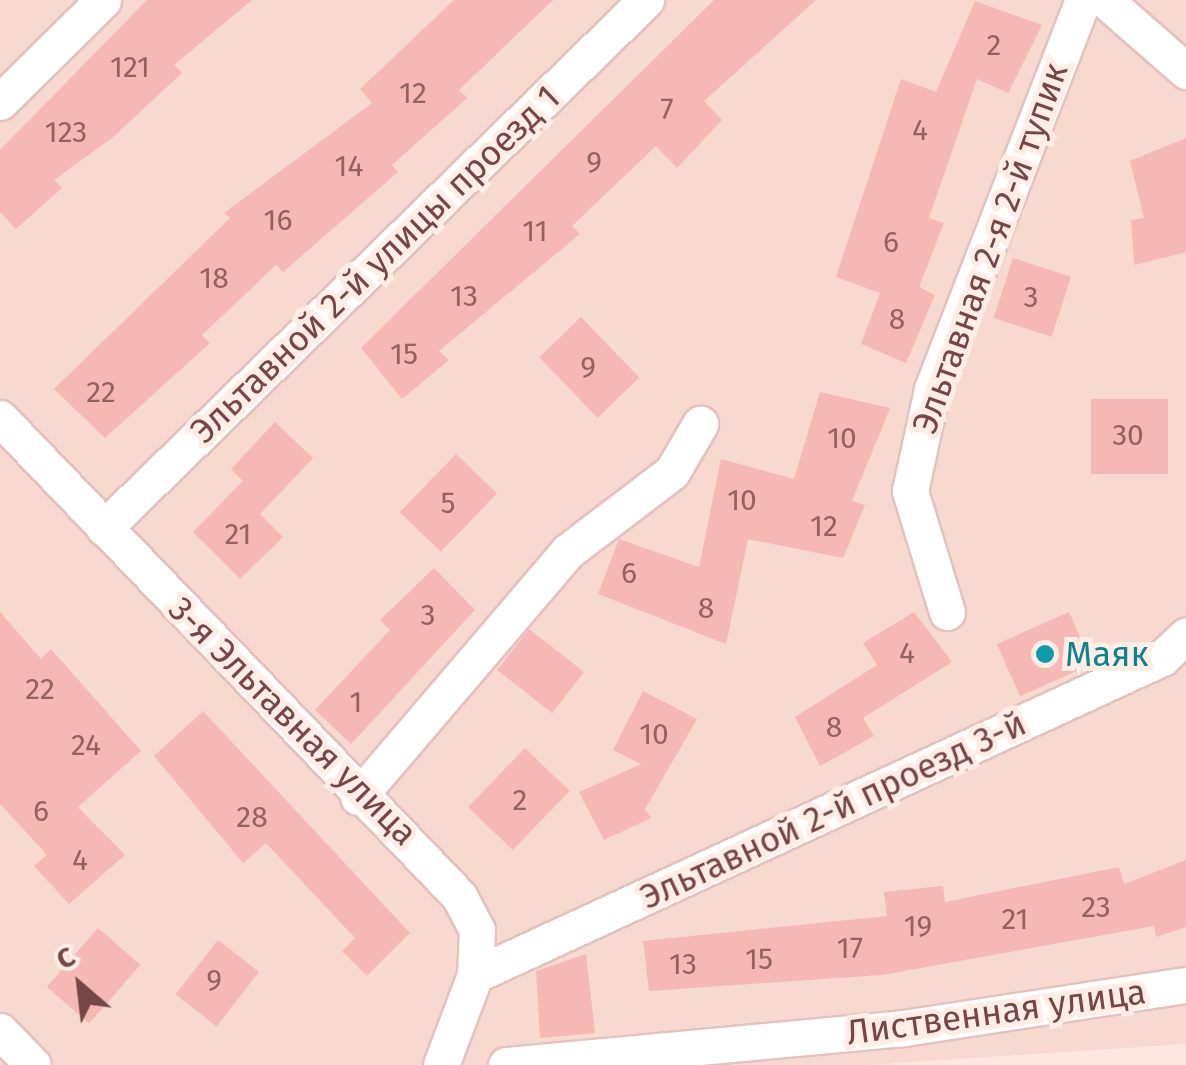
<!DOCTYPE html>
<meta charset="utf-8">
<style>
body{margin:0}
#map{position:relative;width:1186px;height:1065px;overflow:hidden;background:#fee7df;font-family:"Fira Sans",sans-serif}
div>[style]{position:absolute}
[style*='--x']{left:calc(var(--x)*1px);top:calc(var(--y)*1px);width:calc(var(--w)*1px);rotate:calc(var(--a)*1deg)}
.residential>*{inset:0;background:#f8d9d0}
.building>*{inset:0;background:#f5b8b5;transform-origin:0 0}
.roads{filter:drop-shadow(2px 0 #e4c2be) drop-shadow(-2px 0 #e4c2be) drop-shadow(0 2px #e4c2be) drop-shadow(0 -2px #e4c2be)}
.minor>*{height:35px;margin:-17.5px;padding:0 17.5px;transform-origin:17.5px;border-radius:17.5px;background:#fff}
.dots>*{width:28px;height:28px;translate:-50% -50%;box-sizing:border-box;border:5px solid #ffede6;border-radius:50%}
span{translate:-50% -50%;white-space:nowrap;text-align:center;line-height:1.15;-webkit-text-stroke:10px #ffede6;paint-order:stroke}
.number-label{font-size:30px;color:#956261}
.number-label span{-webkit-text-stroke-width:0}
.street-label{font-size:35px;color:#754645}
.culture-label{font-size:35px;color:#0d838f}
.left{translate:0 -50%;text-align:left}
.north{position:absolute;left:30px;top:935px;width:100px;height:100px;-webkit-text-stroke:8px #ffede6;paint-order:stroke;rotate:332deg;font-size:28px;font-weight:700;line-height:40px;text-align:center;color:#754645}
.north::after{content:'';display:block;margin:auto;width:35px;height:45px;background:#754645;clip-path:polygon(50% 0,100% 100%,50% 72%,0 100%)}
</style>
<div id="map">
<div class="residential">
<div style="clip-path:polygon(0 0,1186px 0,1186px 1044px,868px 1065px,0 1065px)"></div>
</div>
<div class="building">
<div style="clip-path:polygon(147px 0,252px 0,174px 65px,182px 73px,112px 138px,54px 180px,62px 188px,16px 229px,0 212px,0 150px)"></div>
<div style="clip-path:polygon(454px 0,553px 0,459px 90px,467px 98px,392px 165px,398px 172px,283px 272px,276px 265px,202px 335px,210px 343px,105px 438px,54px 389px,230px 218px,224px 213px,372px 103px,360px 89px)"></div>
<div style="clip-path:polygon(714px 0,816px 0,704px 101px,722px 120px,677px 168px,656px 146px,572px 226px,580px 234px,439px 351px,449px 360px,402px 399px,361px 348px)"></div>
<div style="clip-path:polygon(975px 1px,1042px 25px,1008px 93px,977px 79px,929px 218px,944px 223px,919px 287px,935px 295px,906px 363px,861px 344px,880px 293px,836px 277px,901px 79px,936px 92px)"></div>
<div style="clip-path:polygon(1186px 138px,1186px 252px,1134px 265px,1131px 220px,1144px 218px,1130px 161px)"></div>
<div style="left:1013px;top:258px;width:61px;height:63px;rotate:18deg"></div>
<div style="left:581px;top:317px;width:84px;height:58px;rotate:46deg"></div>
<div style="clip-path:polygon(820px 392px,890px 408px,852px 501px,865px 505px,843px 558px,748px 539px,726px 644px,598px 594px,619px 539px,699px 567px,721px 459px,794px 479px)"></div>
<div style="left:1091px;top:399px;width:77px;height:75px"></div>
<div style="clip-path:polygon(275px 422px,313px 458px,260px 514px,283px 537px,240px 579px,193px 532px,243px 481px,231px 469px)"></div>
<div style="left:456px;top:454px;width:57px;height:81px;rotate:44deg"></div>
<div style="clip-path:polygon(434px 568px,475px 610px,351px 744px,315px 710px,390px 630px,380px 620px)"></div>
<div style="clip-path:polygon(0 612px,41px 659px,51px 649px,141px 751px,78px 807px,125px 855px,69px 904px,34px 866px,47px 855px,0 804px)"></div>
<div style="clip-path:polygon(914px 612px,952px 662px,863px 718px,874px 736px,820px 766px,795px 717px,877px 665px,863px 643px)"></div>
<div style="left:1069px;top:612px;width:57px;height:79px;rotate:66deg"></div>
<div style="left:529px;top:629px;width:70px;height:52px;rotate:38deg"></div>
<div style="clip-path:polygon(643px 691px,697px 719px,645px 809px,651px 818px,604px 840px,579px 792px,641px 764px,613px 750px)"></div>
<div style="clip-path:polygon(203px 711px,410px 933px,367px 976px,342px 951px,355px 938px,266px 843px,243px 863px,154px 756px)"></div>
<div style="left:525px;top:748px;width:62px;height:82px;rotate:44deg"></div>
<div style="clip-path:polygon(1186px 860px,1186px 927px,1156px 937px,1154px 926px,882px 975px,649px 991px,643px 941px,887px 916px,884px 892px,943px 886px,945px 902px,1119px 867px,1124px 884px)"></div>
<div style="left:98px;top:928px;width:56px;height:78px;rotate:41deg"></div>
<div style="left:218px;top:940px;width:52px;height:69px;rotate:38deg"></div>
<div style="clip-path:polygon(586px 954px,595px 1033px,540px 1038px,536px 971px)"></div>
</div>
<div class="roads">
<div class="minor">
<div style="--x:1105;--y:0;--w:108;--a:41.2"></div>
<div style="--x:0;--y:102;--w:145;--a:-44.7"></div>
<div style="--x:0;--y:418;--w:663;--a:46.16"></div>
<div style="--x:459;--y:896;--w:38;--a:62"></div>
<div style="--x:477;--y:930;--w:45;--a:92.5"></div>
<div style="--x:475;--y:975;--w:96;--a:110.7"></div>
<div style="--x:104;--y:528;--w:757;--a:-44.25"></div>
<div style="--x:947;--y:612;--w:127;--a:-107"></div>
<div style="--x:910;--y:491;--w:104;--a:-77.8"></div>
<div style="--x:932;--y:389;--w:417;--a:-68.8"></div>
<div style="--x:358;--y:797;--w:322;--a:-49.5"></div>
<div style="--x:567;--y:552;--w:132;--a:-37.3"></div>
<div style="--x:672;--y:472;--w:56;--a:-59.7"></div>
<div style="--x:475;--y:975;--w:757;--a:-24.77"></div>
<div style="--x:1162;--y:658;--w:33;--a:-43"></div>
<div style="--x:0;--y:1031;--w:47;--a:45.9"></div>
<div style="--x:506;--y:1065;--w:400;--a:-5.3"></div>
<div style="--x:904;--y:1028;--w:285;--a:-8.7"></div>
</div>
</div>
<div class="dots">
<div style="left:1045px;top:654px;background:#0f9aa8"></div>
</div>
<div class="number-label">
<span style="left:994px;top:45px">2</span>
<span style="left:130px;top:67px">121</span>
<span style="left:413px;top:93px">12</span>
<span style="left:667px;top:109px">7</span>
<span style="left:920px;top:130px">4</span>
<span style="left:66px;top:132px">123</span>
<span style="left:594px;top:162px">9</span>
<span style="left:349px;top:166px">14</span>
<span style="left:278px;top:220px">16</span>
<span style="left:535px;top:231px">11</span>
<span style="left:891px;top:242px">6</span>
<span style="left:214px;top:278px">18</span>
<span style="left:464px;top:296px">13</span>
<span style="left:1031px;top:297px">3</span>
<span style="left:897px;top:319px">8</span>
<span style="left:404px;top:354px">15</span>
<span style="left:588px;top:367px">9</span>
<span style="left:101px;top:392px">22</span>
<span style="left:1128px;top:435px">30</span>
<span style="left:842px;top:438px">10</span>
<span style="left:742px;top:500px">10</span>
<span style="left:448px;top:503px">5</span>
<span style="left:824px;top:526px">12</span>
<span style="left:238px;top:534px">21</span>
<span style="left:629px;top:573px">6</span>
<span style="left:706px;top:608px">8</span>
<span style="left:428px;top:615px">3</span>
<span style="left:907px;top:653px">4</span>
<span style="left:40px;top:689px">22</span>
<span style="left:356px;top:702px">1</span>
<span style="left:834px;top:727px">8</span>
<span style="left:654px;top:734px">10</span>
<span style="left:86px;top:745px">24</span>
<span style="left:520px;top:800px">2</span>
<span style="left:41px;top:811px">6</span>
<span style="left:252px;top:817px">28</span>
<span style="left:80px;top:860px">4</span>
<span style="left:1096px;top:907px">23</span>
<span style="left:1015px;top:919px">21</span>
<span style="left:918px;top:926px">19</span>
<span style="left:850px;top:948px">17</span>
<span style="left:759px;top:959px">15</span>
<span style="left:683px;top:964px">13</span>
<span style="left:214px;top:980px">9</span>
</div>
<div class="street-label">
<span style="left:990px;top:248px;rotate:-70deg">Эльтавная 2-я 2-й тупик</span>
<span style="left:375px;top:264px;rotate:-44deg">Эльтавной 2-й улицы проезд 1</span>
<span style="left:293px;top:721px;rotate:45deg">3-я Эльтавная улица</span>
<span style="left:833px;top:810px;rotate:-25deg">Эльтавной 2-й проезд 3-й</span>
<span style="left:996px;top:1012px;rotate:-8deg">Лиственная улица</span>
</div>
<div class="culture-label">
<span class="left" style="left:1065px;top:654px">Маяк</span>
</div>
<div class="north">С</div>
</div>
